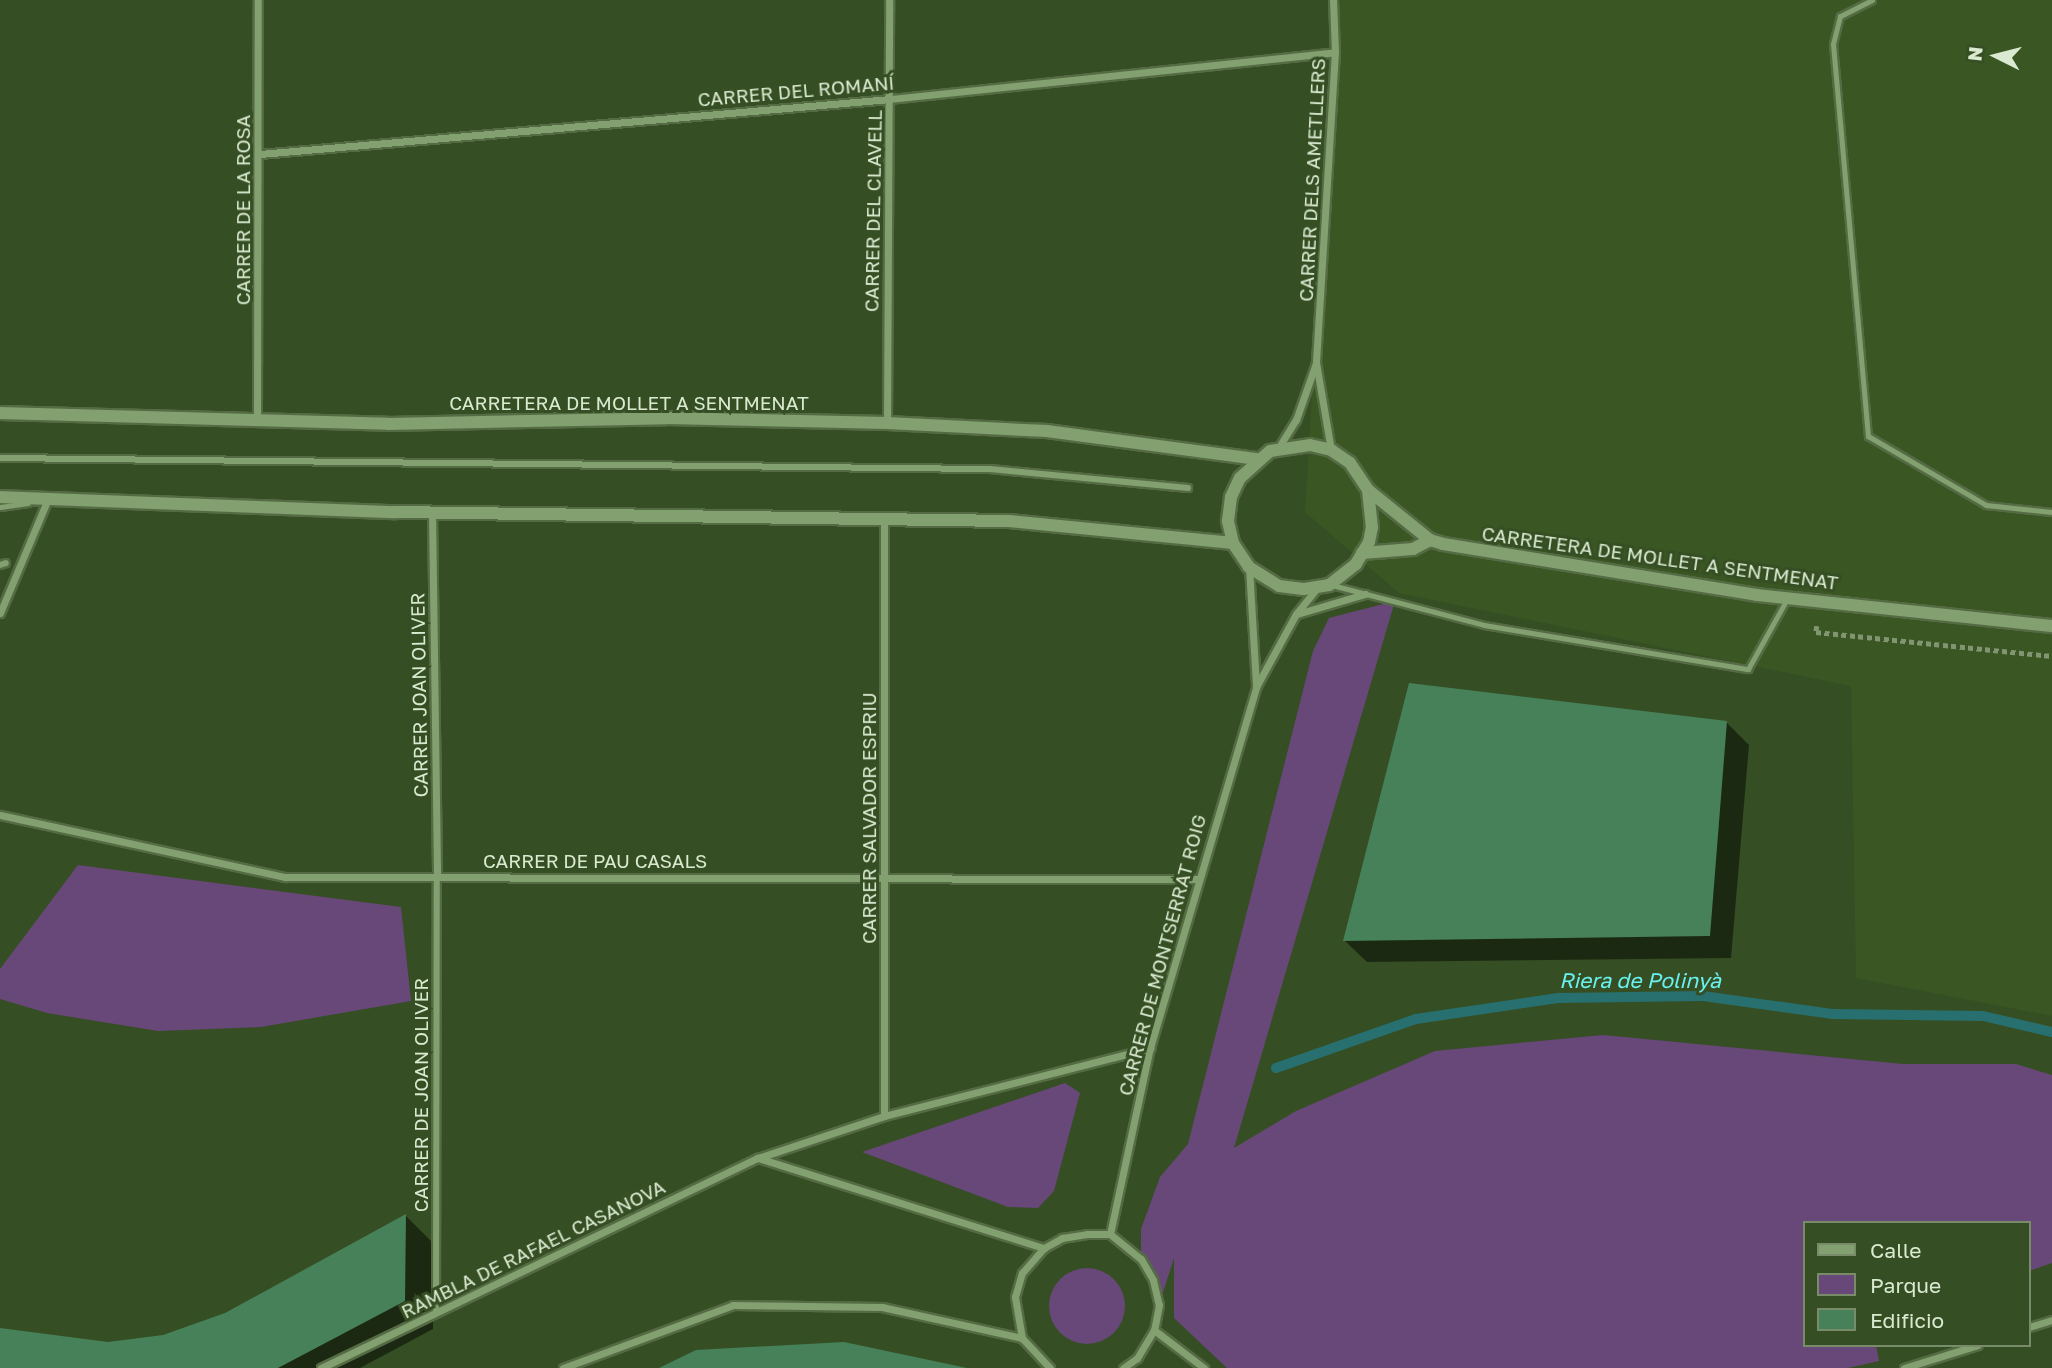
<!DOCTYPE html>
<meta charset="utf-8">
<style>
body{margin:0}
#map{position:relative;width:2052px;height:1368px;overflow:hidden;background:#364e23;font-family:"Golos Text",sans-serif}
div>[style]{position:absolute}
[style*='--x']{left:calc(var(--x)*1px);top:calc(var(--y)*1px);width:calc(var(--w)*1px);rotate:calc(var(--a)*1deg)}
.built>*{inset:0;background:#3a5623}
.green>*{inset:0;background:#684879}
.round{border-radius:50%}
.shadow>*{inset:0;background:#0007}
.stream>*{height:10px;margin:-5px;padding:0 5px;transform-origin:5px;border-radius:5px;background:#27706f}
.building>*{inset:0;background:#468159}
.path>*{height:4.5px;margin-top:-2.25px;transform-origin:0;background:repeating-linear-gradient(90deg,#819573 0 5px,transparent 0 8.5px)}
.roads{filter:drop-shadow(2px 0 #556b44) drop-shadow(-2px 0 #556b44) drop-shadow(0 2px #556b44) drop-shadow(0 -2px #556b44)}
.service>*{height:5px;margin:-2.5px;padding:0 2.5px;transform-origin:2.5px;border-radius:2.5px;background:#83a070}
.pedestrian>*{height:6px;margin:-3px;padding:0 3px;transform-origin:3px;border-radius:3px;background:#83a070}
.minor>*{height:7px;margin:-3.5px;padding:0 3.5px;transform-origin:3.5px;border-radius:3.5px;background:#83a070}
.tertiary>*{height:12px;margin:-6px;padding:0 6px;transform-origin:6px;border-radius:6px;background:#83a070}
span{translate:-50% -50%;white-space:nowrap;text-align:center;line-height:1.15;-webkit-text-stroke:6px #364e23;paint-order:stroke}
.street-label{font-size:19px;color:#daead1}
.water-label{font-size:21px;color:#68f1ee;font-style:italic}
.legend{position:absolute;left:1803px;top:1221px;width:228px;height:126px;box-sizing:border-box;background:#364e23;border:2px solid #788c69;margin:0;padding:9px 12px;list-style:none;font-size:21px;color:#daead1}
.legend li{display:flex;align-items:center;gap:14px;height:35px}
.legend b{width:35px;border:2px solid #788c69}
.north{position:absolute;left:1961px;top:21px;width:70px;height:70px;-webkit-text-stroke:5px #364e23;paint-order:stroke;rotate:276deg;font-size:19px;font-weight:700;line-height:28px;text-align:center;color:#daead1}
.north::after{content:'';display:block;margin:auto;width:24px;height:32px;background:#daead1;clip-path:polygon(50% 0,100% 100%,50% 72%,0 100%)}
</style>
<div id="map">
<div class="built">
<div style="clip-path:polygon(1335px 0,2052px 0,2052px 1016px,1856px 978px,1851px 686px,1399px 593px,1305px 512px)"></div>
</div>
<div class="green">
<div style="clip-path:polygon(1395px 601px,1234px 1148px,1296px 1111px,1435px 1051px,1603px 1035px,1903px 1064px,2016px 1064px,2052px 1075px,2052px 1263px,2029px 1271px,2029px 1223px,1805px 1223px,1805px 1345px,1876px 1345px,1879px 1361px,1848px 1368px,1227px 1368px,1174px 1318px,1174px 1258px,1159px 1305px,1153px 1280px,1141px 1259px,1141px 1229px,1160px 1177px,1188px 1144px,1313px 651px,1329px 618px)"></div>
<div style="clip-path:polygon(78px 865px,401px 907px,411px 1001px,261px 1027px,158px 1031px,47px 1013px,0 999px,0 969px)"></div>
<div style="clip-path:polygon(1065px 1083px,1080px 1093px,1054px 1191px,1038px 1208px,1008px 1207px,862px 1152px)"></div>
<div class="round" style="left:1049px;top:1268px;width:76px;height:76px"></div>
</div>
<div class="shadow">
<div style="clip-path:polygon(1727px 723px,1749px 745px,1731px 958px,1367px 962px,1345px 941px)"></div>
<div style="clip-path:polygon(406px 1216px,434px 1244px,433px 1329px,360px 1368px,0 1368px,0 1330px,108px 1344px,163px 1336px,226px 1315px)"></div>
</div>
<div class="stream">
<div style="--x:1276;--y:1068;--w:148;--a:-19.3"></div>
<div style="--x:1416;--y:1019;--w:145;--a:-8.4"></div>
<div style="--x:1559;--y:998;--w:144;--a:-0.8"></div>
<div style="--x:1703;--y:996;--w:130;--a:7.9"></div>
<div style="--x:1832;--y:1014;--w:151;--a:0.8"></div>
<div style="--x:1983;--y:1016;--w:71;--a:13.1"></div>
</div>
<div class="building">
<div style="clip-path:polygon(1409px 683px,1727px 721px,1710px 936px,1343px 941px)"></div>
<div style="clip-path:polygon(406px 1214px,405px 1301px,278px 1368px,0 1368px,0 1328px,108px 1342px,163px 1335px,225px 1313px)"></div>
<div style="clip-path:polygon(844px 1342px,967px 1368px,659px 1368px,696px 1350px)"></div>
</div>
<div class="path">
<div style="--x:1817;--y:626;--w:6;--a:99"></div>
<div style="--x:1816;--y:632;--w:237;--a:5.8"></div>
</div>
<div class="roads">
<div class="service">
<div style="--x:1872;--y:0;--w:36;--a:153"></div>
<div style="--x:1840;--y:16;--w:29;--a:104"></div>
<div style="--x:1833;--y:44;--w:394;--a:84.9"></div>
<div style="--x:1868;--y:436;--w:137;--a:30.3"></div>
<div style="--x:1986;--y:505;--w:66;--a:6.1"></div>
<div style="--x:0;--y:507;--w:28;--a:-8"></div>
<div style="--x:1332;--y:585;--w:157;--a:14.7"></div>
<div style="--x:1484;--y:625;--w:268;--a:9.5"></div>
<div style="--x:1748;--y:669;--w:80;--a:-60.9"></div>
</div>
<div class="pedestrian">
<div style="--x:0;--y:458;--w:990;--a:0.64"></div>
<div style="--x:990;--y:469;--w:199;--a:5.5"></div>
<div style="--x:0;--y:565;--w:6;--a:-18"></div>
<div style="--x:436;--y:1313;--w:436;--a:-89.9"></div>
</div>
<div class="minor">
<div style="--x:260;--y:154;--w:632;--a:-4.99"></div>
<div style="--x:890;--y:99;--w:447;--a:-6"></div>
<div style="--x:257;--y:421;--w:421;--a:-89.9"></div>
<div style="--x:887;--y:423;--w:423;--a:-89.7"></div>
<div style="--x:1277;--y:450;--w:36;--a:-58"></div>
<div style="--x:1296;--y:420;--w:60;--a:-70.7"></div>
<div style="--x:1331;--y:450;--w:89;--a:-99.7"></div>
<div style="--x:1316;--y:362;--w:311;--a:-86.5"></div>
<div style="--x:1335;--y:52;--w:52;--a:-92.2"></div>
<div style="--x:432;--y:512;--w:365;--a:89.2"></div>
<div style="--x:1249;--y:567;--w:119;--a:86.6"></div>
<div style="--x:0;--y:613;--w:121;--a:-67.2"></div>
<div style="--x:1297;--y:614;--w:71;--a:-16.4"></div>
<div style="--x:0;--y:815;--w:292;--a:12.3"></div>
<div style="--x:285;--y:877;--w:912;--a:0.13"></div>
<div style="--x:884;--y:1116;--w:597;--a:-90"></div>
<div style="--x:758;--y:1158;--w:300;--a:17.5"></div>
<div style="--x:1110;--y:1234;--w:190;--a:-77.9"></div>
<div style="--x:1150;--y:1048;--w:376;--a:-73.6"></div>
<div style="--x:1256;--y:687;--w:83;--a:-61.3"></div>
<div style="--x:1296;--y:614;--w:35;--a:-51"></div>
<div style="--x:2029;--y:1327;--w:24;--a:-17"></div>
<div style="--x:1154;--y:1330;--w:63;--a:37.2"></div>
<div style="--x:321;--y:1368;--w:485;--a:-25.7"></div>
<div style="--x:758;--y:1158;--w:133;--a:-18.4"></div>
<div style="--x:884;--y:1116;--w:275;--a:-14.3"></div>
<div style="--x:563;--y:1368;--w:181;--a:-20.3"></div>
<div style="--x:733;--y:1305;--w:149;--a:0.8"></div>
<div style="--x:882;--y:1307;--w:143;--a:12.5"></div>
<div style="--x:1050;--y:1368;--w:41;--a:-133"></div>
<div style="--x:1022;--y:1338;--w:42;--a:-99.7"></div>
<div style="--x:1015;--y:1297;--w:25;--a:-74"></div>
<div style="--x:1022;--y:1273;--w:33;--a:-49"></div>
<div style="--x:1044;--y:1248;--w:21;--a:-29"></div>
<div style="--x:1062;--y:1238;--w:25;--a:-9"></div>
<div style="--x:1087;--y:1234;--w:23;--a:0"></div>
<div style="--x:1110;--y:1234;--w:40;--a:39"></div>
<div style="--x:1141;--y:1259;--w:24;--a:60"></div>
<div style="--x:1153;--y:1280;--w:26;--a:77"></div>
<div style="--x:1159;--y:1305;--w:25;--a:101"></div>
<div style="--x:1154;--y:1330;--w:33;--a:121"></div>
<div style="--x:1137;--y:1358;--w:17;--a:144"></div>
<div style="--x:1904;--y:1368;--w:77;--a:-17.3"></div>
</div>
<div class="tertiary">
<div style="--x:0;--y:413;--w:388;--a:1.6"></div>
<div style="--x:388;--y:424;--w:279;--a:-1.2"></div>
<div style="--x:667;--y:418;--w:220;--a:1.3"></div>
<div style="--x:887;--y:423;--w:160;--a:2.9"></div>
<div style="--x:1047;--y:431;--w:212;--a:7.6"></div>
<div style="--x:1368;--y:490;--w:37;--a:84"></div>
<div style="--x:1372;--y:527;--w:15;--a:101"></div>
<div style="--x:1369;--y:542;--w:26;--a:121"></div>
<div style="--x:1356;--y:564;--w:34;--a:142"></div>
<div style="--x:1329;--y:585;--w:26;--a:171"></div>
<div style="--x:1303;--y:589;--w:24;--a:-173"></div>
<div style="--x:1279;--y:586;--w:36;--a:-148"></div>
<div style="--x:1249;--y:567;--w:29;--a:-124"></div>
<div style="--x:1233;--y:543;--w:23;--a:-103"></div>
<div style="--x:1228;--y:521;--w:24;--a:-83"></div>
<div style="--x:1231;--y:497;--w:21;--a:-65"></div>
<div style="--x:1240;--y:478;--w:40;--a:-42"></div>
<div style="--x:1270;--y:451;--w:40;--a:-8.5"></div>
<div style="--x:1310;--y:445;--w:22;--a:13"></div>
<div style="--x:1331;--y:450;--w:23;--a:34"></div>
<div style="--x:1350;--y:463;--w:32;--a:56"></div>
<div style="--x:1368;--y:490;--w:80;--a:38.9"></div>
<div style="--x:1430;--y:540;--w:14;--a:17"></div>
<div style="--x:1443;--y:544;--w:318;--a:9.2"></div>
<div style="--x:1757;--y:595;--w:297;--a:6"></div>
<div style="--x:0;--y:497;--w:395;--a:2.2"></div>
<div style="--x:395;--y:512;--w:614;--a:0.84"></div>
<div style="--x:1009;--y:521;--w:225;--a:5.6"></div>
<div style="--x:1362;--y:553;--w:51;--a:-4.5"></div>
<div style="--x:1413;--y:549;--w:19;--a:-28"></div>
</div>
</div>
<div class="street-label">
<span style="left:796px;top:91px;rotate:-5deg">CARRER DEL ROMANÍ</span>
<span style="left:1312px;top:180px;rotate:-87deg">CARRER DELS AMETLLERS</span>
<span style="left:243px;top:210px;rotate:-90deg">CARRER DE LA ROSA</span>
<span style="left:873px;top:211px;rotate:-89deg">CARRER DEL CLAVELL</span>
<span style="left:629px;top:403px">CARRETERA DE MOLLET A SENTMENAT</span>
<span style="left:1660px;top:558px;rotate:8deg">CARRETERA DE MOLLET A SENTMENAT</span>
<span style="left:419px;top:695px;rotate:-91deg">CARRER JOAN OLIVER</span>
<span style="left:869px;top:818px;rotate:-90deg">CARRER SALVADOR ESPRIU</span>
<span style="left:595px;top:861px">CARRER DE PAU CASALS</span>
<span style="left:1162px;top:955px;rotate:-75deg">CARRER DE MONTSERRAT ROIG</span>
<span style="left:421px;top:1095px;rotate:-90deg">CARRER DE JOAN OLIVER</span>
<span style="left:533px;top:1249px;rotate:-26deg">RAMBLA DE RAFAEL CASANOVA</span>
</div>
<div class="water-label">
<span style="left:1640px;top:980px">Riera de Polinyà</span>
</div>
<ul class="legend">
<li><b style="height:9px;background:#83a070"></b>Calle</li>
<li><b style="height:19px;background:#684879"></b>Parque</li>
<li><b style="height:19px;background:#468159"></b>Edificio</li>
</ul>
<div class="north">N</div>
</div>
